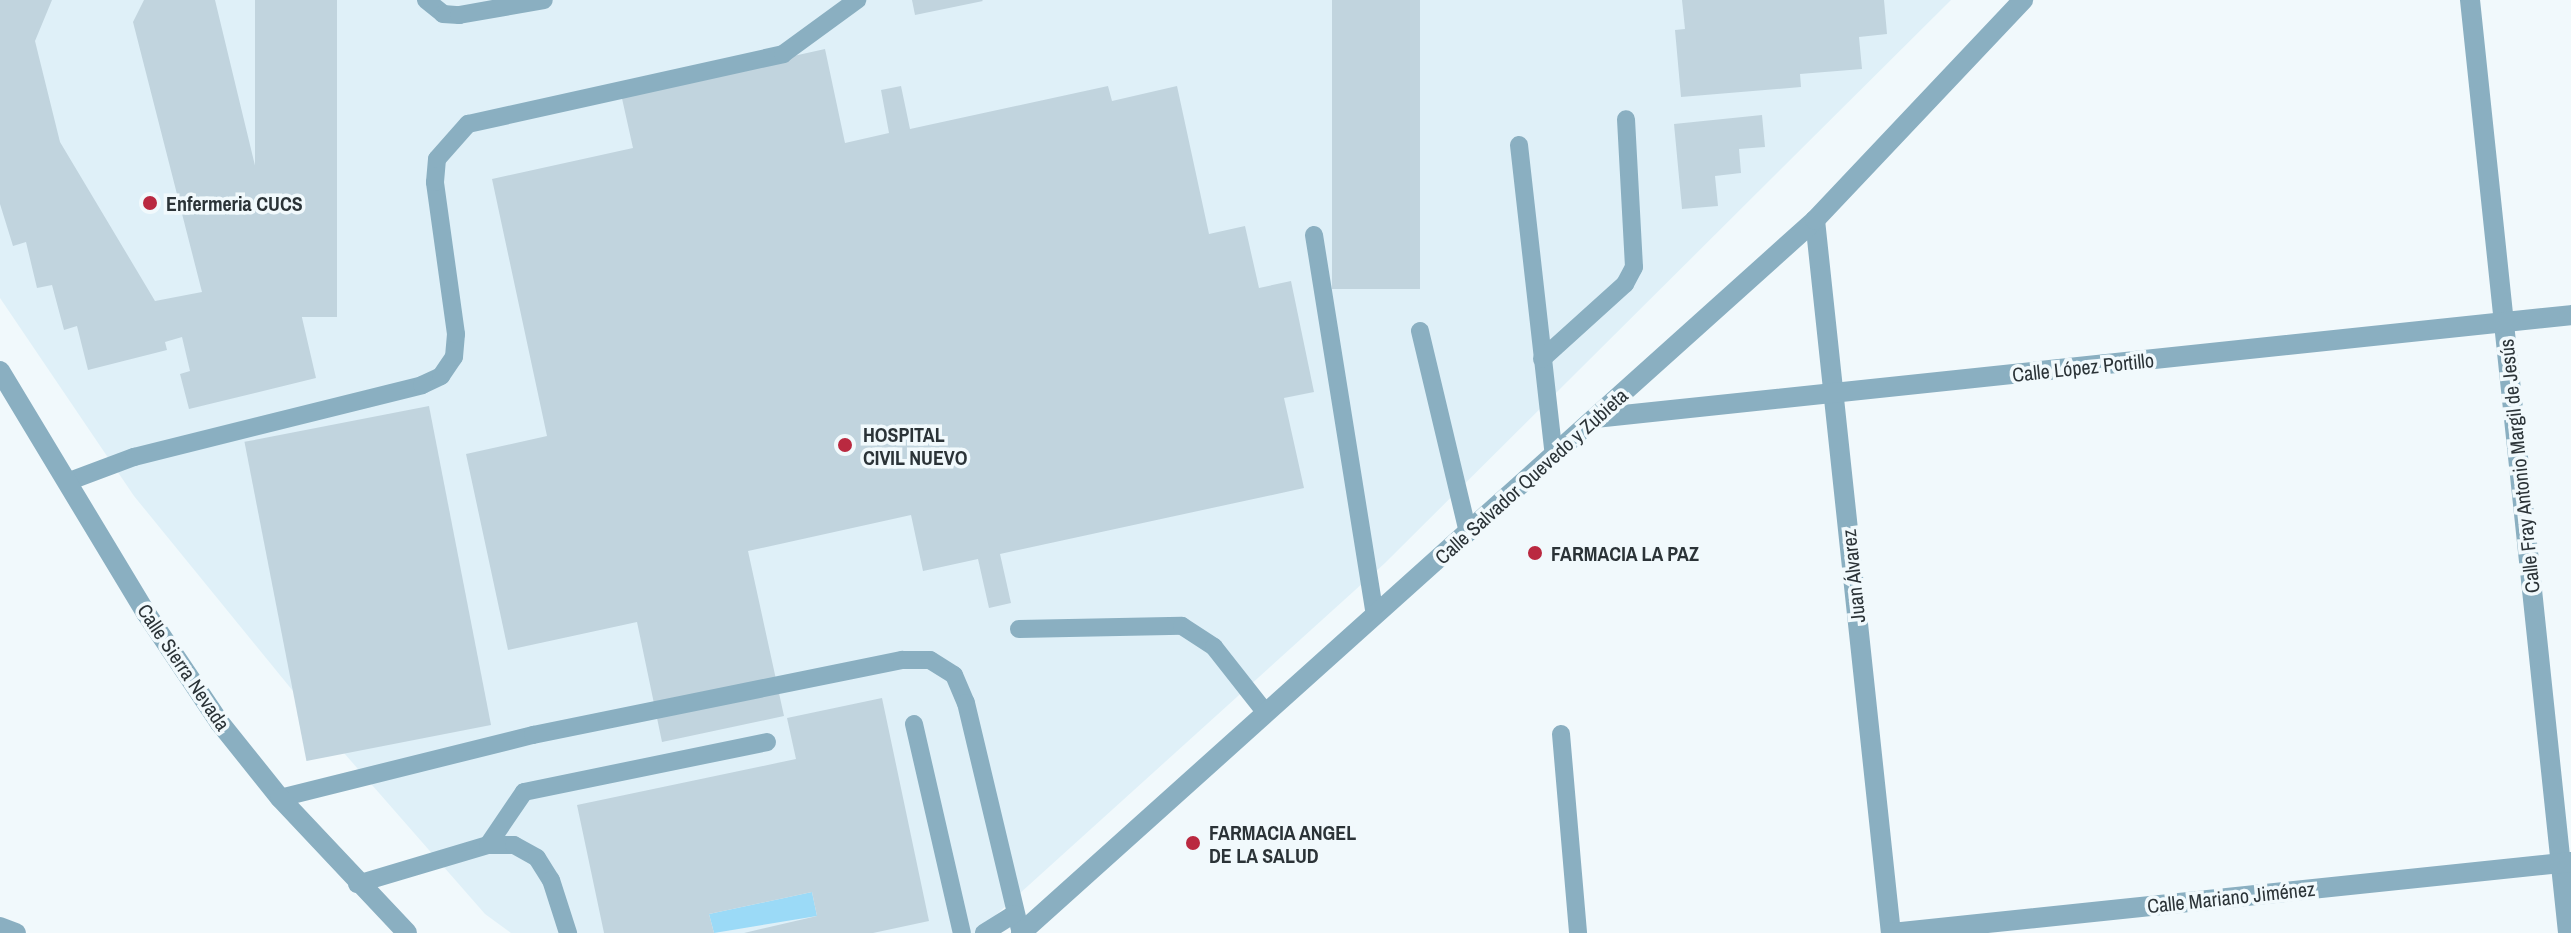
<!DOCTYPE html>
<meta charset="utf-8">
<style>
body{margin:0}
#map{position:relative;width:2571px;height:933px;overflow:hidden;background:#f1f9fc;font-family:"Archivo Narrow",sans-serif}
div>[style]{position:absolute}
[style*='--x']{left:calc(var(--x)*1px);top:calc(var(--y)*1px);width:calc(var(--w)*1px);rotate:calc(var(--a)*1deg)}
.built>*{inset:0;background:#dff0f8}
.green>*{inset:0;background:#9bdaf7}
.building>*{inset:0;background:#c1d4de;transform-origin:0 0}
.lane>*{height:18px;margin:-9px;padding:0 9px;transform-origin:9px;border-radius:9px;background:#8aafc1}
.street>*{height:20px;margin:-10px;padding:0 10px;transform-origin:10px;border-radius:10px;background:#8aafc1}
.dots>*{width:22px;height:22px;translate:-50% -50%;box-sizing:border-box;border:4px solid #f1f9fc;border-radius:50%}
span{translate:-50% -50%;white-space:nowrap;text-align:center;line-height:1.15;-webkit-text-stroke:7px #f1f9fc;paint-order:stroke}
.poi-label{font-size:20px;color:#2b3337;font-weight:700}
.left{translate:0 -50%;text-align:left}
.street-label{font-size:20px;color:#2b3337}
</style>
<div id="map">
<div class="built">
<div style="clip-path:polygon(0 0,1951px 0,1385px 563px,976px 933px,511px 933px,485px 914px,337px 745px,134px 496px,0 298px)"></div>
</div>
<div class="green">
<div style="clip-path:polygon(812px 892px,817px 916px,714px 933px,709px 914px)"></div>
</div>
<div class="building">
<div style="clip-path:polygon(0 0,52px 0,35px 41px,60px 142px,155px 301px,202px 292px,133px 22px,144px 0,215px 0,287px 298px,297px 296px,316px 378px,189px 409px,180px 374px,190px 371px,182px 337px,165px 342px,167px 350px,88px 370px,77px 326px,64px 330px,52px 285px,37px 288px,26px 242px,13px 246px,0 204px)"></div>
<div style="left:255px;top:0;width:82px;height:317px"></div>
<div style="clip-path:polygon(912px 0,982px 0,983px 1px,915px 15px)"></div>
<div style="left:1332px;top:0;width:88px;height:289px"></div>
<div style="clip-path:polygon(1682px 0,1884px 0,1887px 34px,1859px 37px,1862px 69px,1800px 74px,1801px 87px,1681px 97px,1675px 30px,1685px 29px)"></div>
<div style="clip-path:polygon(825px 49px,845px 143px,889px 133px,881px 90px,901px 86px,910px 129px,1108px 86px,1112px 101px,1177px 86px,1209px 234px,1245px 226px,1259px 288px,1291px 281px,1314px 392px,1284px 398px,1304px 488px,1000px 554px,1011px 603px,989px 608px,978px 559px,923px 571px,911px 515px,748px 551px,784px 716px,662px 742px,637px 622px,508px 650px,466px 454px,547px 436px,492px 179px,633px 148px,621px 94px)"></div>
<div style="clip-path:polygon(1762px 115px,1765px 147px,1739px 149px,1741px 173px,1715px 176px,1718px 206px,1682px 209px,1674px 124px)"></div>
<div style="left:429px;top:406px;width:325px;height:188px;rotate:79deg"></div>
<div style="clip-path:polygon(882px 698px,929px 921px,873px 933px,744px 933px,817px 916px,812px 892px,709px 914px,714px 933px,604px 933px,577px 805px,796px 759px,787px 718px)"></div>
</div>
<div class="lane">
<div style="--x:426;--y:0;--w:22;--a:39"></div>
<div style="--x:443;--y:14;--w:16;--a:4"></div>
<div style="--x:459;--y:15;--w:86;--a:-10"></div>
<div style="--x:1519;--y:145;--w:312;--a:83.6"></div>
<div style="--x:1314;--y:235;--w:385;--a:80.9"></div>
<div style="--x:1420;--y:331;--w:207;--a:76.6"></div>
<div style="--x:1542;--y:359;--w:112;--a:-42.1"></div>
<div style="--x:1625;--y:284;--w:19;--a:-62"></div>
<div style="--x:1634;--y:267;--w:148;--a:-93.1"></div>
<div style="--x:67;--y:482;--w:72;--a:-20.5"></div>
<div style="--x:134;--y:457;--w:297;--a:-14"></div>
<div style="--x:422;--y:385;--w:21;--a:-25"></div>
<div style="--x:441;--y:376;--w:23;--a:-56"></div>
<div style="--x:454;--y:357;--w:23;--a:-85"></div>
<div style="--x:456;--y:334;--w:153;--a:-97.9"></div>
<div style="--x:435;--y:182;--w:23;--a:-85"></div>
<div style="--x:437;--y:159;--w:47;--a:-48.5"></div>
<div style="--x:468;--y:124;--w:323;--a:-12.5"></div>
<div style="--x:783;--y:54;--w:92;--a:-36.1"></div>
<div style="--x:1019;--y:629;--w:163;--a:-1.1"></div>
<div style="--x:1182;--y:626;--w:38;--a:33"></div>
<div style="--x:1214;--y:647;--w:84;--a:51.8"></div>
<div style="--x:914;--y:724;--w:214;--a:77.1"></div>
<div style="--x:1561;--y:734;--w:200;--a:85.1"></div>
<div style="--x:280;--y:798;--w:261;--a:-14"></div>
<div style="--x:533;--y:735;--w:377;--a:-11.5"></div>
<div style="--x:902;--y:660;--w:28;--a:0"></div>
<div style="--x:930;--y:660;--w:28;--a:32"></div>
<div style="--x:954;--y:675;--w:30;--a:67"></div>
<div style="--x:966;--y:703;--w:236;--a:76.6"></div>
<div style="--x:488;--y:845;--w:64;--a:-55.8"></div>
<div style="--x:524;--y:792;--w:248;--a:-11.6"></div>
<div style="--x:357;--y:884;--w:137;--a:-16.6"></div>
<div style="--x:488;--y:845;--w:26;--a:0"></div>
<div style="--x:514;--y:845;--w:26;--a:29"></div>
<div style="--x:537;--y:858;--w:26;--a:58"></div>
<div style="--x:551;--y:880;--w:56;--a:72.2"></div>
<div style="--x:984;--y:933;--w:36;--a:-32"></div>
</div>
<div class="street">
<div style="--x:2470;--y:0;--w:938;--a:84"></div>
<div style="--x:1815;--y:220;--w:717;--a:83.92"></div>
<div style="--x:0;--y:371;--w:283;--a:58.9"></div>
<div style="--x:146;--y:613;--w:133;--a:56.1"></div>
<div style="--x:220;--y:723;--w:96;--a:51.3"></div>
<div style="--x:280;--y:798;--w:185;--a:46.7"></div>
<div style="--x:1595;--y:418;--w:981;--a:-6.02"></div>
<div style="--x:0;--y:927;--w:17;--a:21"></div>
<div style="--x:1021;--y:933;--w:1067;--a:-41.92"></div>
<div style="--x:1815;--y:220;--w:303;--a:-46.6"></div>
<div style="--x:1892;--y:933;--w:683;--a:-5.97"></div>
</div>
<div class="dots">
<div style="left:150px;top:203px;background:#ba2940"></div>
<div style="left:845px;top:445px;background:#ba2940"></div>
<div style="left:1535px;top:553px;background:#ba2940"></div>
<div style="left:1193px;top:843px;background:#ba2940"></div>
</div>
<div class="poi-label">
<span class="left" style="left:166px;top:203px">Enfermeria CUCS</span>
<span class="left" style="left:863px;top:446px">HOSPITAL<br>CIVIL NUEVO</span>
<span class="left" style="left:1551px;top:553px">FARMACIA LA PAZ</span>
<span class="left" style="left:1209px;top:844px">FARMACIA ANGEL<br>DE LA SALUD</span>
</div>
<div class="street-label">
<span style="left:2083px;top:367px;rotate:-6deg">Calle López Portillo</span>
<span style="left:2519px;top:466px;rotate:-96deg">Calle Fray Antonio Margil de Jesús</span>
<span style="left:1531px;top:476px;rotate:-42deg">Calle Salvador Quevedo y Zubieta</span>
<span style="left:1853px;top:576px;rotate:-96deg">Juan Álvarez</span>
<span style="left:184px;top:667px;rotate:56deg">Calle Sierra Nevada</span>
<span style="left:2231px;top:897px;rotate:-6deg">Calle Mariano Jiménez</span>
</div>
</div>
